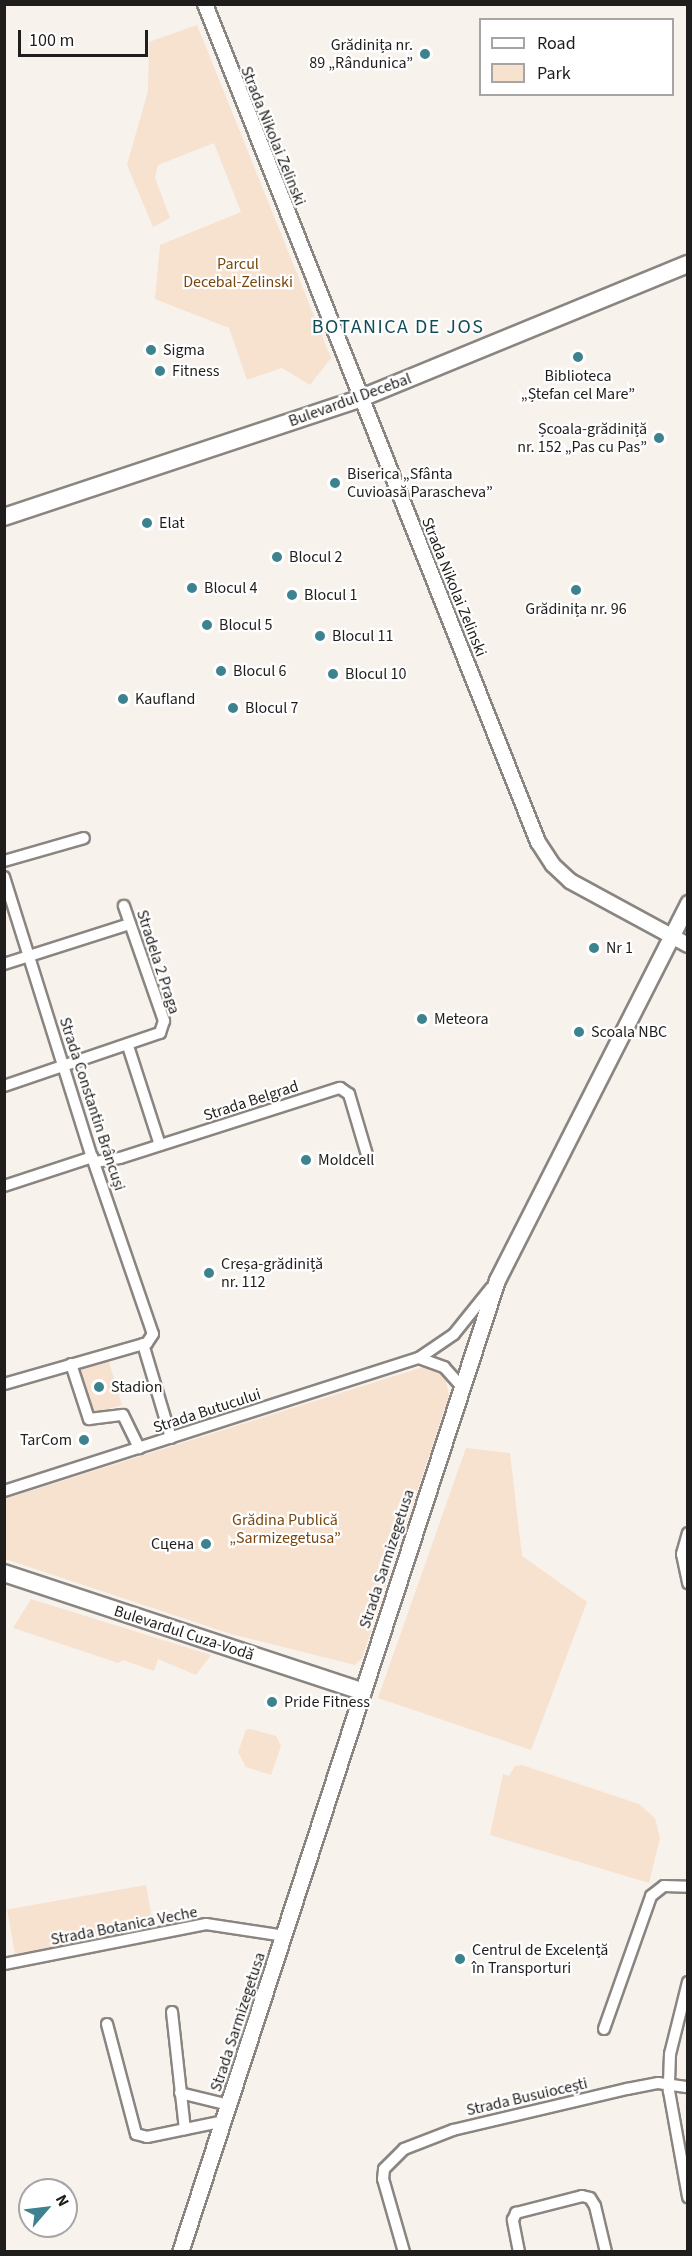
<!DOCTYPE html>
<meta charset="utf-8">
<style>
body{margin:0}
#map{position:relative;width:692px;height:2256px;overflow:hidden;background:#f8f2ed;font-family:"Source Sans 3",sans-serif}
div>[style]{position:absolute}
[style*='--x']{left:calc(var(--x)*1px);top:calc(var(--y)*1px);width:calc(var(--w)*1px);rotate:calc(var(--a)*1deg)}
.green>*{inset:0;background:#f7e1cf;transform-origin:0 0}
.roads{filter:drop-shadow(2px 0 #8b8581) drop-shadow(-2px 0 #8b8581) drop-shadow(0 2px #8b8581) drop-shadow(0 -2px #8b8581)}
.minor>*{height:10px;margin:-5px;padding:0 5px;transform-origin:5px;border-radius:5px;background:#fff}
.tertiary>*{height:14px;margin:-7px;padding:0 7px;transform-origin:7px;border-radius:7px;background:#fff}
.secondary>*{height:15px;margin:-7.5px;padding:0 7.5px;transform-origin:7.5px;border-radius:7.5px;background:#fff}
.primary>*{height:16px;margin:-8px;padding:0 8px;transform-origin:8px;border-radius:8px;background:#fff}
.dots>*{width:16px;height:16px;translate:-50% -50%;box-sizing:border-box;border:3px solid #fff;border-radius:50%}
span{translate:-50% -50%;white-space:nowrap;text-align:center;line-height:1.15;-webkit-text-stroke:4.5px #fff;paint-order:stroke}
.poi-label{font-size:16px;color:#201e1c}
.right{translate:-100% -50%;text-align:right}
.left{translate:0 -50%;text-align:left}
.street-label{font-size:16px;color:#201e1c}
.park-label{font-size:16px;color:#7a460f}
.quarter-label{font-size:20px;color:#124d57;letter-spacing:1.5px}
.frame{position:absolute;inset:0;border:6px solid #201e1c;pointer-events:none}
.legend{position:absolute;left:479px;top:18px;width:195px;height:78px;box-sizing:border-box;background:#fff;border:2px solid #a6a5a4;margin:0;padding:8px 10px;list-style:none;font-size:18px;color:#201e1c}
.legend li{display:flex;align-items:center;gap:12px;height:30px}
.legend b{width:30px;border:2px solid #a6a5a4}
.north{position:absolute;left:18px;top:2178px;width:60px;height:60px;box-sizing:border-box;background:#fff;border:2px solid #a6a5a4;border-radius:50%;rotate:62deg;font-size:16px;font-weight:700;line-height:24px;text-align:center;color:#201e1c}
.north::after{content:'';display:block;margin:auto;width:21px;height:27px;background:#3d828f;clip-path:polygon(50% 0,100% 100%,50% 72%,0 100%)}
.scale{position:absolute;left:18px;top:30px;width:130px;height:27px;box-sizing:border-box;border:3px solid #201e1c;border-top:0;padding-left:8px;font-size:18px;line-height:21px;white-space:nowrap;color:#201e1c;-webkit-text-stroke:4px #fff;paint-order:stroke}
</style>
<div id="map">
<div class="green">
<div style="clip-path:polygon(197px 25px,331px 358px,310px 385px,282px 368px,247px 380px,229px 328px,155px 299px,160px 245px,241px 212px,214px 143px,158px 165px,155px 178px,170px 218px,153px 227px,127px 165px,148px 91px,149px 42px)"></div>
<div style="left:108px;top:1359px;width:48px;height:33px;rotate:73deg"></div>
<div style="clip-path:polygon(423px 1367px,445px 1377px,449px 1395px,362px 1658px,355px 1665px,231px 1634px,5px 1559px,5px 1499px)"></div>
<div style="clip-path:polygon(466px 1448px,510px 1453px,522px 1556px,587px 1602px,531px 1750px,378px 1698px)"></div>
<div style="clip-path:polygon(31px 1599px,211px 1655px,196px 1675px,158px 1659px,154px 1671px,123px 1660px,118px 1663px,13px 1628px)"></div>
<div style="clip-path:polygon(250px 1729px,276px 1736px,281px 1746px,271px 1775px,246px 1767px,238px 1752px,246px 1730px)"></div>
<div style="clip-path:polygon(522px 1765px,639px 1804px,655px 1818px,660px 1838px,649px 1883px,490px 1835px,503px 1774px,509px 1776px,515px 1766px)"></div>
<div style="left:146px;top:1885px;width:45px;height:141px;rotate:80deg"></div>
</div>
<div class="roads">
<div class="minor">
<div style="--x:4;--y:861;--w:83;--a:-16"></div>
<div style="--x:4;--y:877;--w:294;--a:72.6"></div>
<div style="--x:92;--y:1157;--w:187;--a:71"></div>
<div style="--x:153;--y:1334;--w:11;--a:124"></div>
<div style="--x:147;--y:1343;--w:149;--a:164"></div>
<div style="--x:4;--y:964;--w:131;--a:-17.7"></div>
<div style="--x:128;--y:1046;--w:104;--a:72.1"></div>
<div style="--x:4;--y:1086;--w:165;--a:-18.8"></div>
<div style="--x:160;--y:1033;--w:13;--a:-72"></div>
<div style="--x:164;--y:1021;--w:122;--a:-109.2"></div>
<div style="--x:95;--y:1162;--w:25;--a:-9"></div>
<div style="--x:120;--y:1158;--w:231;--a:-17.7"></div>
<div style="--x:340;--y:1088;--w:11;--a:34"></div>
<div style="--x:349;--y:1094;--w:67;--a:73.5"></div>
<div style="--x:4;--y:1186;--w:93;--a:-18.2"></div>
<div style="--x:143;--y:1344;--w:98;--a:73.4"></div>
<div style="--x:419;--y:1358;--w:27;--a:20"></div>
<div style="--x:444;--y:1367;--w:27;--a:48"></div>
<div style="--x:71;--y:1364;--w:58;--a:71.9"></div>
<div style="--x:89;--y:1419;--w:34;--a:-7"></div>
<div style="--x:123;--y:1415;--w:37;--a:64"></div>
<div style="--x:4;--y:1491;--w:436;--a:-17.8"></div>
<div style="--x:419;--y:1358;--w:42;--a:-34.4"></div>
<div style="--x:454;--y:1334;--w:59;--a:-51.2"></div>
<div style="--x:688;--y:1533;--w:22;--a:106"></div>
<div style="--x:682;--y:1554;--w:30;--a:78"></div>
<div style="--x:4;--y:1964;--w:206;--a:-11.2"></div>
<div style="--x:206;--y:1924;--w:80;--a:8.6"></div>
<div style="--x:688;--y:1982;--w:74;--a:104"></div>
<div style="--x:670;--y:2054;--w:37;--a:92"></div>
<div style="--x:669;--y:2091;--w:108;--a:79.8"></div>
<div style="--x:172;--y:2012;--w:118;--a:83.7"></div>
<div style="--x:107;--y:2024;--w:114;--a:75.2"></div>
<div style="--x:136;--y:2134;--w:11;--a:15"></div>
<div style="--x:147;--y:2137;--w:79;--a:-11.7"></div>
<div style="--x:604;--y:2029;--w:141;--a:-70.5"></div>
<div style="--x:651;--y:1896;--w:16;--a:-38"></div>
<div style="--x:664;--y:1886;--w:24;--a:2"></div>
<div style="--x:180;--y:2093;--w:50;--a:13.8"></div>
<div style="--x:404;--y:2252;--w:76;--a:-106"></div>
<div style="--x:383;--y:2179;--w:10;--a:-84"></div>
<div style="--x:384;--y:2169;--w:28;--a:-45"></div>
<div style="--x:404;--y:2149;--w:53;--a:-21.2"></div>
<div style="--x:453;--y:2130;--w:179;--a:-13.3"></div>
<div style="--x:627;--y:2089;--w:32;--a:-11"></div>
<div style="--x:658;--y:2083;--w:30;--a:8"></div>
<div style="--x:519;--y:2252;--w:33;--a:-101"></div>
<div style="--x:513;--y:2220;--w:8;--a:-67"></div>
<div style="--x:516;--y:2213;--w:68;--a:-14.4"></div>
<div style="--x:582;--y:2196;--w:8;--a:14"></div>
<div style="--x:590;--y:2198;--w:9;--a:58"></div>
<div style="--x:595;--y:2206;--w:47;--a:76.6"></div>
</div>
<div class="tertiary">
<div style="--x:205;--y:4;--w:902;--a:68.33"></div>
<div style="--x:538;--y:842;--w:27;--a:57"></div>
<div style="--x:553;--y:865;--w:23;--a:43"></div>
<div style="--x:570;--y:881;--w:134;--a:28.5"></div>
</div>
<div class="secondary">
<div style="--x:180;--y:2252;--w:1022;--a:-71.94"></div>
<div style="--x:497;--y:1280;--w:423;--a:-63.1"></div>
</div>
<div class="primary">
<div style="--x:4;--y:517;--w:376;--a:-18.4"></div>
<div style="--x:361;--y:398;--w:353;--a:-22.3"></div>
<div style="--x:4;--y:1573;--w:378;--a:18.3"></div>
</div>
</div>
<div class="dots">
<div style="left:425px;top:54px;background:#3d828f"></div>
<div style="left:151px;top:350px;background:#3d828f"></div>
<div style="left:578px;top:357px;background:#3d828f"></div>
<div style="left:160px;top:371px;background:#3d828f"></div>
<div style="left:659px;top:438px;background:#3d828f"></div>
<div style="left:335px;top:483px;background:#3d828f"></div>
<div style="left:147px;top:523px;background:#3d828f"></div>
<div style="left:277px;top:557px;background:#3d828f"></div>
<div style="left:192px;top:588px;background:#3d828f"></div>
<div style="left:576px;top:590px;background:#3d828f"></div>
<div style="left:292px;top:595px;background:#3d828f"></div>
<div style="left:207px;top:625px;background:#3d828f"></div>
<div style="left:320px;top:636px;background:#3d828f"></div>
<div style="left:221px;top:671px;background:#3d828f"></div>
<div style="left:333px;top:674px;background:#3d828f"></div>
<div style="left:123px;top:699px;background:#3d828f"></div>
<div style="left:233px;top:708px;background:#3d828f"></div>
<div style="left:594px;top:948px;background:#3d828f"></div>
<div style="left:422px;top:1019px;background:#3d828f"></div>
<div style="left:579px;top:1032px;background:#3d828f"></div>
<div style="left:306px;top:1160px;background:#3d828f"></div>
<div style="left:209px;top:1273px;background:#3d828f"></div>
<div style="left:99px;top:1387px;background:#3d828f"></div>
<div style="left:84px;top:1440px;background:#3d828f"></div>
<div style="left:206px;top:1544px;background:#3d828f"></div>
<div style="left:272px;top:1702px;background:#3d828f"></div>
<div style="left:460px;top:1959px;background:#3d828f"></div>
</div>
<div class="poi-label">
<span class="right" style="left:413px;top:54px">Grădinița nr.<br>89 „Rândunica”</span>
<span class="left" style="left:163px;top:350px">Sigma</span>
<span class="left" style="left:172px;top:371px">Fitness</span>
<span style="left:578px;top:385px">Biblioteca<br>„Ștefan cel Mare”</span>
<span class="right" style="left:647px;top:438px">Școala-grădiniță<br>nr. 152 „Pas cu Pas”</span>
<span class="left" style="left:347px;top:483px">Biserica „Sfânta<br>Cuvioasă Parascheva”</span>
<span class="left" style="left:159px;top:523px">Elat</span>
<span class="left" style="left:289px;top:557px">Blocul 2</span>
<span class="left" style="left:204px;top:588px">Blocul 4</span>
<span class="left" style="left:304px;top:595px">Blocul 1</span>
<span style="left:576px;top:609px">Grădinița nr. 96</span>
<span class="left" style="left:219px;top:625px">Blocul 5</span>
<span class="left" style="left:332px;top:636px">Blocul 11</span>
<span class="left" style="left:233px;top:671px">Blocul 6</span>
<span class="left" style="left:345px;top:674px">Blocul 10</span>
<span class="left" style="left:135px;top:699px">Kaufland</span>
<span class="left" style="left:245px;top:708px">Blocul 7</span>
<span class="left" style="left:606px;top:948px">Nr 1</span>
<span class="left" style="left:434px;top:1019px">Meteora</span>
<span class="left" style="left:591px;top:1032px">Scoala NBC</span>
<span class="left" style="left:318px;top:1160px">Moldcell</span>
<span class="left" style="left:221px;top:1273px">Creșa-grădiniță<br>nr. 112</span>
<span class="left" style="left:111px;top:1387px">Stadion</span>
<span class="right" style="left:72px;top:1440px">TarCom</span>
<span class="right" style="left:194px;top:1544px">Сцена</span>
<span class="left" style="left:284px;top:1702px">Pride Fitness</span>
<span class="left" style="left:472px;top:1959px">Centrul de Excelență<br>în Transporturi</span>
</div>
<div class="street-label">
<span style="left:273px;top:136px;rotate:68deg">Strada Nikolai Zelinski</span>
<span style="left:350px;top:400px;rotate:-20deg">Bulevardul Decebal</span>
<span style="left:454px;top:587px;rotate:68deg">Strada Nikolai Zelinski</span>
<span style="left:158px;top:962px;rotate:72deg">Stradela 2 Praga</span>
<span style="left:251px;top:1101px;rotate:-18deg">Strada Belgrad</span>
<span style="left:92px;top:1104px;rotate:72deg">Strada Constantin Brâncuși</span>
<span style="left:207px;top:1411px;rotate:-18deg">Strada Butucului</span>
<span style="left:387px;top:1559px;rotate:-72deg">Strada Sarmizegetusa</span>
<span style="left:184px;top:1633px;rotate:18deg">Bulevardul Cuza-Vodă</span>
<span style="left:124px;top:1926px;rotate:-11deg">Strada Botanica Veche</span>
<span style="left:238px;top:2022px;rotate:-72deg">Strada Sarmizegetusa</span>
<span style="left:527px;top:2097px;rotate:-13deg">Strada Busuiocești</span>
</div>
<div class="park-label">
<span style="left:238px;top:273px">Parcul<br>Decebal-Zelinski</span>
<span style="left:285px;top:1529px">Grădina Publică<br>„Sarmizegetusa”</span>
</div>
<div class="quarter-label">
<span style="left:398px;top:327px">BOTANICA DE JOS</span>
</div>
<div class="frame"></div>
<ul class="legend">
<li><b style="height:8px;background:#fff"></b>Road</li>
<li><b style="height:16px;background:#f7e1cf"></b>Park</li>
</ul>
<div class="north">N</div>
<div class="scale">100 m</div>
</div>
